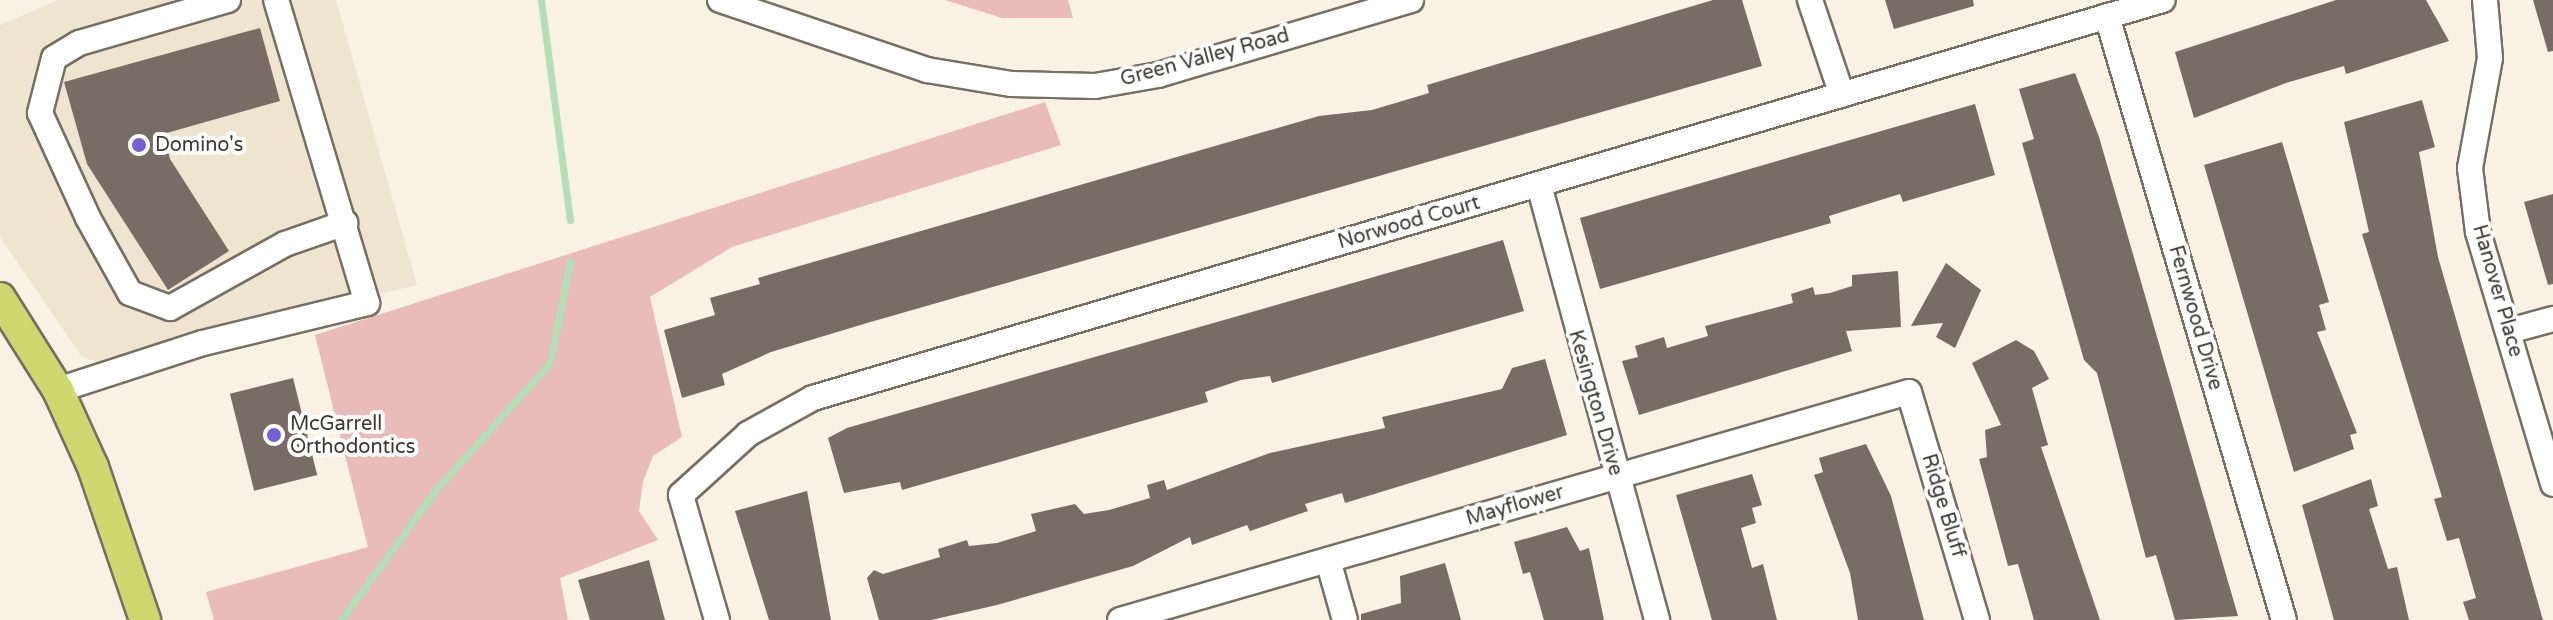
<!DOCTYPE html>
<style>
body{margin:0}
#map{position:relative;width:2553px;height:620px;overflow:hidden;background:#f8f1e4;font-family:"Varela Round",sans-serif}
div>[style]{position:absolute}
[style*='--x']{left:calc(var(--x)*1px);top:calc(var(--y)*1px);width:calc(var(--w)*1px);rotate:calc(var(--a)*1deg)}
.built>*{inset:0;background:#eee4d0}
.green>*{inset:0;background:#e9bcb9}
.stream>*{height:7px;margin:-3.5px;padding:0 3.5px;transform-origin:3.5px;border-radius:3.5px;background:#b2dfb7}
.building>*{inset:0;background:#786c64;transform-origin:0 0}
.roads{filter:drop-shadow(2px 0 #756f64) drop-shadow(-2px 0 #756f64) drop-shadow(0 2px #756f64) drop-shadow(0 -2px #756f64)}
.minor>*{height:24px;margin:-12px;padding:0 12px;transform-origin:12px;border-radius:12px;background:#fff}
.major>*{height:30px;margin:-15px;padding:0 15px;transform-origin:15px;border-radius:15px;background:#cdd96e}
.dots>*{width:22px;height:22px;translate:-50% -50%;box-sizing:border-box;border:4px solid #fff;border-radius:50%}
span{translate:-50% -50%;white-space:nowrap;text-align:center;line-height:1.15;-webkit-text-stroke:8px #fff;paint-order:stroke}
.street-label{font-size:20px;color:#3b3833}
.poi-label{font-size:20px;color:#3b3833}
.left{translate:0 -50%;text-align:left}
</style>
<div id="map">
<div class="built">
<div style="clip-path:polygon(58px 0,336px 0,417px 285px,102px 363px,82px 357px,0 237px,0 25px)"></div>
</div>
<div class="green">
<div style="clip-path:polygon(945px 0,1068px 0,1073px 18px,1002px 18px)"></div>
<div style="clip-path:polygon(1045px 102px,1061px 145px,732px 247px,650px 297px,682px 437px,653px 456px,643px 482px,639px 511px,658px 540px,560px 578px,568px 620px,214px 620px,206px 592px,368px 547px,315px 335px)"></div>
</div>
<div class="stream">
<div style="--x:541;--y:0;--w:222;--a:82.5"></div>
<div style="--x:341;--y:620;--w:165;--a:-53.9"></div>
<div style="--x:438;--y:487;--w:167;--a:-47.9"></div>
<div style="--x:550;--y:363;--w:104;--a:-78.9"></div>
</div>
<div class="building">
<div style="clip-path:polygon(1713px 0,1742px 0,1762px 66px,867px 323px,771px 352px,722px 374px,725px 385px,682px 398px,664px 330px,715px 315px,710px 298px,760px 284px,758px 278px,1319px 116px,1372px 110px,1429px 93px,1427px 85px)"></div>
<div style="clip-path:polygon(1885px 0,1973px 0,1974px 6px,1894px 29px)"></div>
<div style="clip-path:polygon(2336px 0,2426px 0,2449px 41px,2346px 74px,2344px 66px,2286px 83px,2194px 118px,2175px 52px)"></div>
<div style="clip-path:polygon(2533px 0,2553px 0,2553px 51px,2548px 52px)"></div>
<div style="clip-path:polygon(260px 28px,280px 101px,163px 134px,170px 159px,229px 251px,168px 290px,87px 164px,64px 82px)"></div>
<div style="clip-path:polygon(2075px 73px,2099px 137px,2238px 616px,2175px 620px,2156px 555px,2146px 558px,2097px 373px,2084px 360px,2022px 143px,2034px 139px,2019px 89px)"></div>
<div style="clip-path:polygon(2422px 100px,2435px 147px,2419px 152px,2438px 257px,2543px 620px,2469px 620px,2463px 602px,2476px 598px,2459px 538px,2447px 541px,2434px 499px,2442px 497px,2362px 234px,2369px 232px,2344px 122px)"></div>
<div style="clip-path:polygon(1975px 104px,1995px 175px,1903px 202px,1900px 194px,1829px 216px,1831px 223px,1600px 289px,1580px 218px)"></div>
<div style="clip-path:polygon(2282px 142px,2329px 302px,2319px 305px,2326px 330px,2317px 332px,2357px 433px,2350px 435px,2354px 449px,2294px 472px,2204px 165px)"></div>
<div style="clip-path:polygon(2553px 194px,2553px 284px,2548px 285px,2524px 202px)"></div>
<div style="clip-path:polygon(1503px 240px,1524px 311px,1272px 383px,1270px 376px,1241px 380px,1205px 392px,1208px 402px,902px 490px,900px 482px,844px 493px,828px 438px,847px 428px)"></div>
<div style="clip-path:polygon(1946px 263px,1981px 290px,1955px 348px,1936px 337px,1943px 323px,1911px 326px)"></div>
<div style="clip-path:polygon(1898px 271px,1901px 327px,1846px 331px,1852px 351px,1639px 415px,1622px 361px,1638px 357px,1635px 346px,1664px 337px,1667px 348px,1708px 336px,1705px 326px,1793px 303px,1791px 294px,1813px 287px,1815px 295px,1830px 293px,1852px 286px,1852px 275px)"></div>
<div style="clip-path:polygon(2016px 340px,2034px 351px,2049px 379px,2032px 388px,2048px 445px,2041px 447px,2100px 620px,2034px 620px,2018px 564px,2008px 566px,1979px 459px,1987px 457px,1985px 430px,2001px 425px,1972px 363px)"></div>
<div style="clip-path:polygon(1545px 359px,1567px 435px,1345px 503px,1342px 493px,1305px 504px,1308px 511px,1250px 531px,1247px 525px,1192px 545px,1190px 537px,1133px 566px,997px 605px,931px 620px,879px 620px,867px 578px,874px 570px,883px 574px,940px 557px,938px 549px,967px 540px,969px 546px,997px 543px,1036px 531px,1031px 514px,1075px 504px,1084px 514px,1109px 510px,1150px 498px,1147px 485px,1164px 480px,1167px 490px,1270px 453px,1385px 428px,1382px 417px,1502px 389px,1512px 368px)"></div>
<div style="left:293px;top:378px;width:100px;height:65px;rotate:76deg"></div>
<div style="clip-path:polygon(1866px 444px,1891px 496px,1924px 620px,1858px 620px,1850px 573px,1814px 475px,1823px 472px,1819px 458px)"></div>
<div style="clip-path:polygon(1752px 474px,1762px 505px,1752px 508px,1756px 523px,1741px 528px,1752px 568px,1763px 564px,1777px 620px,1712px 620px,1676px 495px)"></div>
<div style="clip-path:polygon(2371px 479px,2378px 506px,2369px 509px,2388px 569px,2397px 567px,2409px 620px,2334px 620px,2302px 505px)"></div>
<div style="clip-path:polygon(807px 491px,831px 620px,769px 620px,735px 511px)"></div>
<div style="clip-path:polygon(1567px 527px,1580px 551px,1589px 548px,1604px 620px,1544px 620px,1530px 572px,1523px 574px,1514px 542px)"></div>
<div style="clip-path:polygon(649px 560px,665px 620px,590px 620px,578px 580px)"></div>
<div style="clip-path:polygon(1445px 563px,1461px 620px,1361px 620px,1361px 614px,1401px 603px,1400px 576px)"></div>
</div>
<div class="roads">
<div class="minor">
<div style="--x:228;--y:0;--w:155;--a:163.9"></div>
<div style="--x:79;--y:43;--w:29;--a:149"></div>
<div style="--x:54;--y:58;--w:57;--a:104.3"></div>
<div style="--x:40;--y:113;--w:115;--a:65.4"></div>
<div style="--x:88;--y:218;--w:86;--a:60.8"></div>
<div style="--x:130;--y:293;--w:43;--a:20.6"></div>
<div style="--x:170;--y:308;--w:132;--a:-29.1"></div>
<div style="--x:285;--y:244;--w:64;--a:-19.3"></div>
<div style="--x:720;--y:0;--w:219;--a:18.7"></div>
<div style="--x:927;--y:70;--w:86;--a:9.4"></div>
<div style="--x:1012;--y:84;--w:83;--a:1.4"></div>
<div style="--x:1095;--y:86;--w:64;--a:-9.9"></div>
<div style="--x:1158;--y:75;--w:264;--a:-16.5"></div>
<div style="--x:1810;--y:0;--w:100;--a:71.4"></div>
<div style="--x:2485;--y:0;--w:58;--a:85.1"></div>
<div style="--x:2490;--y:58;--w:112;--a:100.3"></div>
<div style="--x:2470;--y:168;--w:64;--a:82.9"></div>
<div style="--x:2478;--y:232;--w:263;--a:73.4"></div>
<div style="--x:2107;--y:16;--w:629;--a:73.67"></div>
<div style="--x:1539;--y:185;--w:451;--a:74.8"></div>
<div style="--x:2509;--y:331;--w:46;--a:-15.3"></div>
<div style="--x:58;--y:390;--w:152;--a:-18"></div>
<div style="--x:203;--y:343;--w:169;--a:-13.7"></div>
<div style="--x:367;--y:303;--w:316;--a:-106.7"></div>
<div style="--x:1328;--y:560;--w:62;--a:74.2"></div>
<div style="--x:717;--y:620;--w:130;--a:-106.1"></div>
<div style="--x:681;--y:495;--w:91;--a:-42.3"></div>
<div style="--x:748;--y:434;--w:74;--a:-29"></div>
<div style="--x:813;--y:398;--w:1407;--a:-16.43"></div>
<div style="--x:1120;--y:620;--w:821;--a:-16.12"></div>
<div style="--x:1909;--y:392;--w:238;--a:73.4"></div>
</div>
<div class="major">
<div style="--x:0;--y:298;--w:109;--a:57.8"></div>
<div style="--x:58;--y:390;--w:85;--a:65.6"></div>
<div style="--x:93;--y:467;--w:162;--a:71.2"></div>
</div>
</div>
<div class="dots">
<div style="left:139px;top:145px;background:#755ed8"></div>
<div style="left:274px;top:435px;background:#755ed8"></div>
</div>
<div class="street-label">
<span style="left:1205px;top:58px;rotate:-15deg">Green Valley Road</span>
<span style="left:1409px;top:223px;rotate:-16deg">Norwood Court</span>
<span style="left:2497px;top:291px;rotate:74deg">Hanover Place</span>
<span style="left:2195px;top:318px;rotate:74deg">Fernwood Drive</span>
<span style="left:1595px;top:403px;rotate:74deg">Kesington Drive</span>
<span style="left:1515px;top:506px;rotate:-16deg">Mayflower</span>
<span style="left:1943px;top:506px;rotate:73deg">Ridge Bluff</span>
</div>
<div class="poi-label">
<span class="left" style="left:155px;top:145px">Domino's</span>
<span class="left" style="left:290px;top:436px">McGarrell<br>Orthodontics</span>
</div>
</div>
